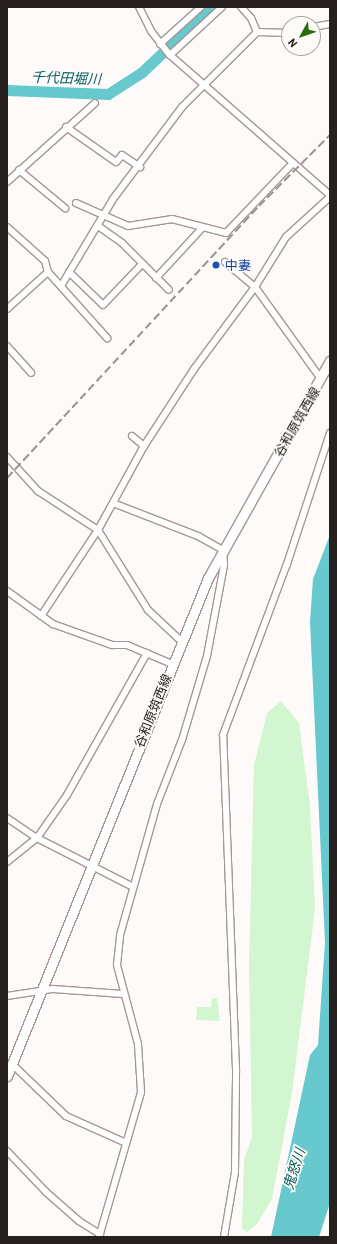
<!DOCTYPE html>
<meta charset="utf-8">
<style>
body{margin:0}
#map{position:relative;width:337px;height:1244px;overflow:hidden;background:#fdfaf9;font-family:Barlow,"Noto Sans JP",sans-serif}
div>[style]{position:absolute}
[style*='--x']{left:calc(var(--x)*1px);top:calc(var(--y)*1px);width:calc(var(--w)*1px);rotate:calc(var(--a)*1deg)}
.green>*{inset:0;background:#d2f6d0}
.water>*{inset:0;background:#67c8cd}
.river>*{height:11px;margin:-5.5px;padding:0 5.5px;transform-origin:5.5px;border-radius:5.5px;background:#67c8cd}
.roads{filter:drop-shadow(1px 0 #a59893) drop-shadow(-1px 0 #a59893) drop-shadow(0 1px #a59893) drop-shadow(0 -1px #a59893)}
.street>*{height:6px;margin:-3px;padding:0 3px;transform-origin:3px;border-radius:3px;background:#fff}
.secondary>*{height:9px;margin:-4.5px;padding:0 4.5px;transform-origin:4.5px;border-radius:4.5px;background:#fff}
.rail>*{height:2px;margin-top:-1px;transform-origin:0;background:repeating-linear-gradient(90deg,#9a9695 0 8px,transparent 0 12px)}
.dots>*{width:11px;height:11px;translate:-50% -50%;box-sizing:border-box;border:2px solid #fdfaf9;border-radius:50%}
span{translate:-50% -50%;white-space:nowrap;text-align:center;line-height:1.15;-webkit-text-stroke:3.5px #fdfaf9;paint-order:stroke}
.transit-label{font-size:13px;color:#164399}
.left{translate:0 -50%;text-align:left}
.street-label{font-size:13px;color:#26211f}
.water-label{font-size:14px;color:#096063;font-style:italic}
.frame{position:absolute;inset:0;border:8px solid #26211f;pointer-events:none}
.north{position:absolute;left:281px;top:16px;width:40px;height:40px;box-sizing:border-box;background:#fdfaf9;border:1px solid #a7a3a2;border-radius:50%;rotate:230deg;font-size:11px;font-weight:700;line-height:16px;text-align:center;color:#26211f}
.north::after{content:'';display:block;margin:auto;width:14px;height:18px;background:#266d08;clip-path:polygon(50% 0,100% 100%,50% 72%,0 100%)}
</style>
<div id="map">
<div class="green">
<div style="clip-path:polygon(281px 701px,299px 723px,310px 806px,315px 909px,292px 1093px,272px 1199px,257px 1224px,247px 1232px,242px 1228px,244px 1160px,252px 1137px,249px 964px,254px 765px,267px 713px)"></div>
<div style="clip-path:polygon(212px 998px,217px 998px,220px 1021px,196px 1020px,197px 1007px,211px 1007px)"></div>
</div>
<div class="water">
<div style="clip-path:polygon(330px 535px,330px 1203px,319px 1237px,271px 1237px,310px 1055px,318px 1045px,325px 942px,310px 622px,313px 579px)"></div>
</div>
<div class="river">
<div style="--x:7;--y:90;--w:101;--a:2.3"></div>
<div style="--x:108;--y:94;--w:40;--a:-32.9"></div>
<div style="--x:142;--y:72;--w:95;--a:-43.3"></div>
</div>
<div class="roads">
<div class="street">
<div style="--x:139;--y:7;--w:27;--a:63"></div>
<div style="--x:151;--y:31;--w:31;--a:52"></div>
<div style="--x:170;--y:55;--w:213;--a:41.2"></div>
<div style="--x:313;--y:27;--w:17;--a:-10"></div>
<div style="--x:257;--y:32;--w:32;--a:2"></div>
<div style="--x:160;--y:44;--w:55;--a:-42.1"></div>
<div style="--x:170;--y:55;--w:71;--a:-42.7"></div>
<div style="--x:66;--y:127;--w:61;--a:35"></div>
<div style="--x:116;--y:162;--w:9;--a:-49"></div>
<div style="--x:122;--y:155;--w:22;--a:34"></div>
<div style="--x:19;--y:170;--w:60;--a:39.6"></div>
<div style="--x:7;--y:182;--w:118;--a:-41.9"></div>
<div style="--x:76;--y:203;--w:57;--a:23.9"></div>
<div style="--x:128;--y:226;--w:45;--a:-9"></div>
<div style="--x:172;--y:219;--w:56;--a:14.5"></div>
<div style="--x:226;--y:233;--w:97;--a:-46.3"></div>
<div style="--x:98;--y:226;--w:29;--a:35"></div>
<div style="--x:122;--y:243;--w:66;--a:45"></div>
<div style="--x:7;--y:227;--w:51;--a:41.8"></div>
<div style="--x:45;--y:261;--w:11;--a:75"></div>
<div style="--x:48;--y:272;--w:89;--a:48.2"></div>
<div style="--x:225;--y:262;--w:39;--a:40"></div>
<div style="--x:255;--y:287;--w:113;--a:54.3"></div>
<div style="--x:69;--y:272;--w:47;--a:44.1"></div>
<div style="--x:103;--y:305;--w:57;--a:-46.4"></div>
<div style="--x:156;--y:278;--w:69;--a:-47.3"></div>
<div style="--x:61;--y:286;--w:101;--a:-59.1"></div>
<div style="--x:113;--y:199;--w:115;--a:-53.1"></div>
<div style="--x:182;--y:107;--w:106;--a:-45"></div>
<div style="--x:257;--y:32;--w:15;--a:-113"></div>
<div style="--x:251;--y:18;--w:15;--a:-132"></div>
<div style="--x:7;--y:309;--w:55;--a:-42.1"></div>
<div style="--x:7;--y:346;--w:36;--a:48"></div>
<div style="--x:132;--y:436;--w:16;--a:40"></div>
<div style="--x:7;--y:457;--w:46;--a:47.6"></div>
<div style="--x:38;--y:491;--w:72;--a:33"></div>
<div style="--x:98;--y:530;--w:94;--a:58"></div>
<div style="--x:148;--y:610;--w:45;--a:43.2"></div>
<div style="--x:7;--y:591;--w:57;--a:35.7"></div>
<div style="--x:53;--y:624;--w:63;--a:19.6"></div>
<div style="--x:112;--y:645;--w:15;--a:0"></div>
<div style="--x:127;--y:645;--w:49;--a:22.9"></div>
<div style="--x:41;--y:616;--w:103;--a:-56.5"></div>
<div style="--x:98;--y:530;--w:96;--a:-61.3"></div>
<div style="--x:144;--y:446;--w:92;--a:-57"></div>
<div style="--x:194;--y:369;--w:102;--a:-53.4"></div>
<div style="--x:255;--y:287;--w:59;--a:-58.2"></div>
<div style="--x:286;--y:237;--w:59;--a:-42.3"></div>
<div style="--x:7;--y:818;--w:36;--a:34"></div>
<div style="--x:37;--y:838;--w:108;--a:27"></div>
<div style="--x:7;--y:862;--w:38;--a:-39"></div>
<div style="--x:37;--y:838;--w:52;--a:-55.1"></div>
<div style="--x:67;--y:795;--w:163;--a:-60.6"></div>
<div style="--x:7;--y:996;--w:47;--a:-8.7"></div>
<div style="--x:53;--y:989;--w:70;--a:4.1"></div>
<div style="--x:12;--y:1064;--w:75;--a:43.9"></div>
<div style="--x:66;--y:1116;--w:66;--a:24.2"></div>
<div style="--x:7;--y:1151;--w:57;--a:46.4"></div>
<div style="--x:46;--y:1192;--w:44;--a:41.3"></div>
<div style="--x:79;--y:1221;--w:25;--a:32"></div>
<div style="--x:99;--y:1237;--w:151;--a:-73.8"></div>
<div style="--x:141;--y:1092;--w:48;--a:-93.6"></div>
<div style="--x:138;--y:1044;--w:82;--a:-104.9"></div>
<div style="--x:117;--y:965;--w:30;--a:-84"></div>
<div style="--x:120;--y:935;--w:136;--a:-74.2"></div>
<div style="--x:157;--y:804;--w:69;--a:-68.7"></div>
<div style="--x:182;--y:740;--w:88;--a:-73.4"></div>
<div style="--x:207;--y:656;--w:93;--a:-79.4"></div>
<div style="--x:224;--y:565;--w:15;--a:-94"></div>
<div style="--x:223;--y:550;--w:29;--a:-151"></div>
<div style="--x:198;--y:536;--w:91;--a:-158.8"></div>
<div style="--x:224;--y:1237;--w:66;--a:-80.4"></div>
<div style="--x:235;--y:1172;--w:103;--a:-89.4"></div>
<div style="--x:236;--y:1069;--w:334;--a:-92.2"></div>
<div style="--x:223;--y:735;--w:183;--a:-69.5"></div>
<div style="--x:287;--y:564;--w:138;--a:-71.8"></div>
</div>
<div class="secondary">
<div style="--x:7;--y:1076;--w:537;--a:-68.02"></div>
<div style="--x:208;--y:578;--w:249;--a:-60.7"></div>
</div>
</div>
<div class="rail">
<div style="--x:7;--y:478;--w:371;--a:-47.2"></div>
<div style="--x:259;--y:206;--w:100;--a:-45"></div>
</div>
<div class="dots">
<div style="left:216px;top:265px;background:#1a4fb4"></div>
</div>
<div class="transit-label">
<span class="left" style="left:225px;top:265px">中妻</span>
</div>
<div class="street-label">
<span style="left:297px;top:422px;rotate:-60deg">谷和原筑西線</span>
<span style="left:153px;top:711px;rotate:-68deg">谷和原筑西線</span>
</div>
<div class="water-label">
<span style="left:66px;top:78px;rotate:2deg">千代田堀川</span>
<span style="left:294px;top:1169px;rotate:-72deg">鬼怒川</span>
</div>
<div class="frame"></div>
<div class="north">N</div>
</div>
